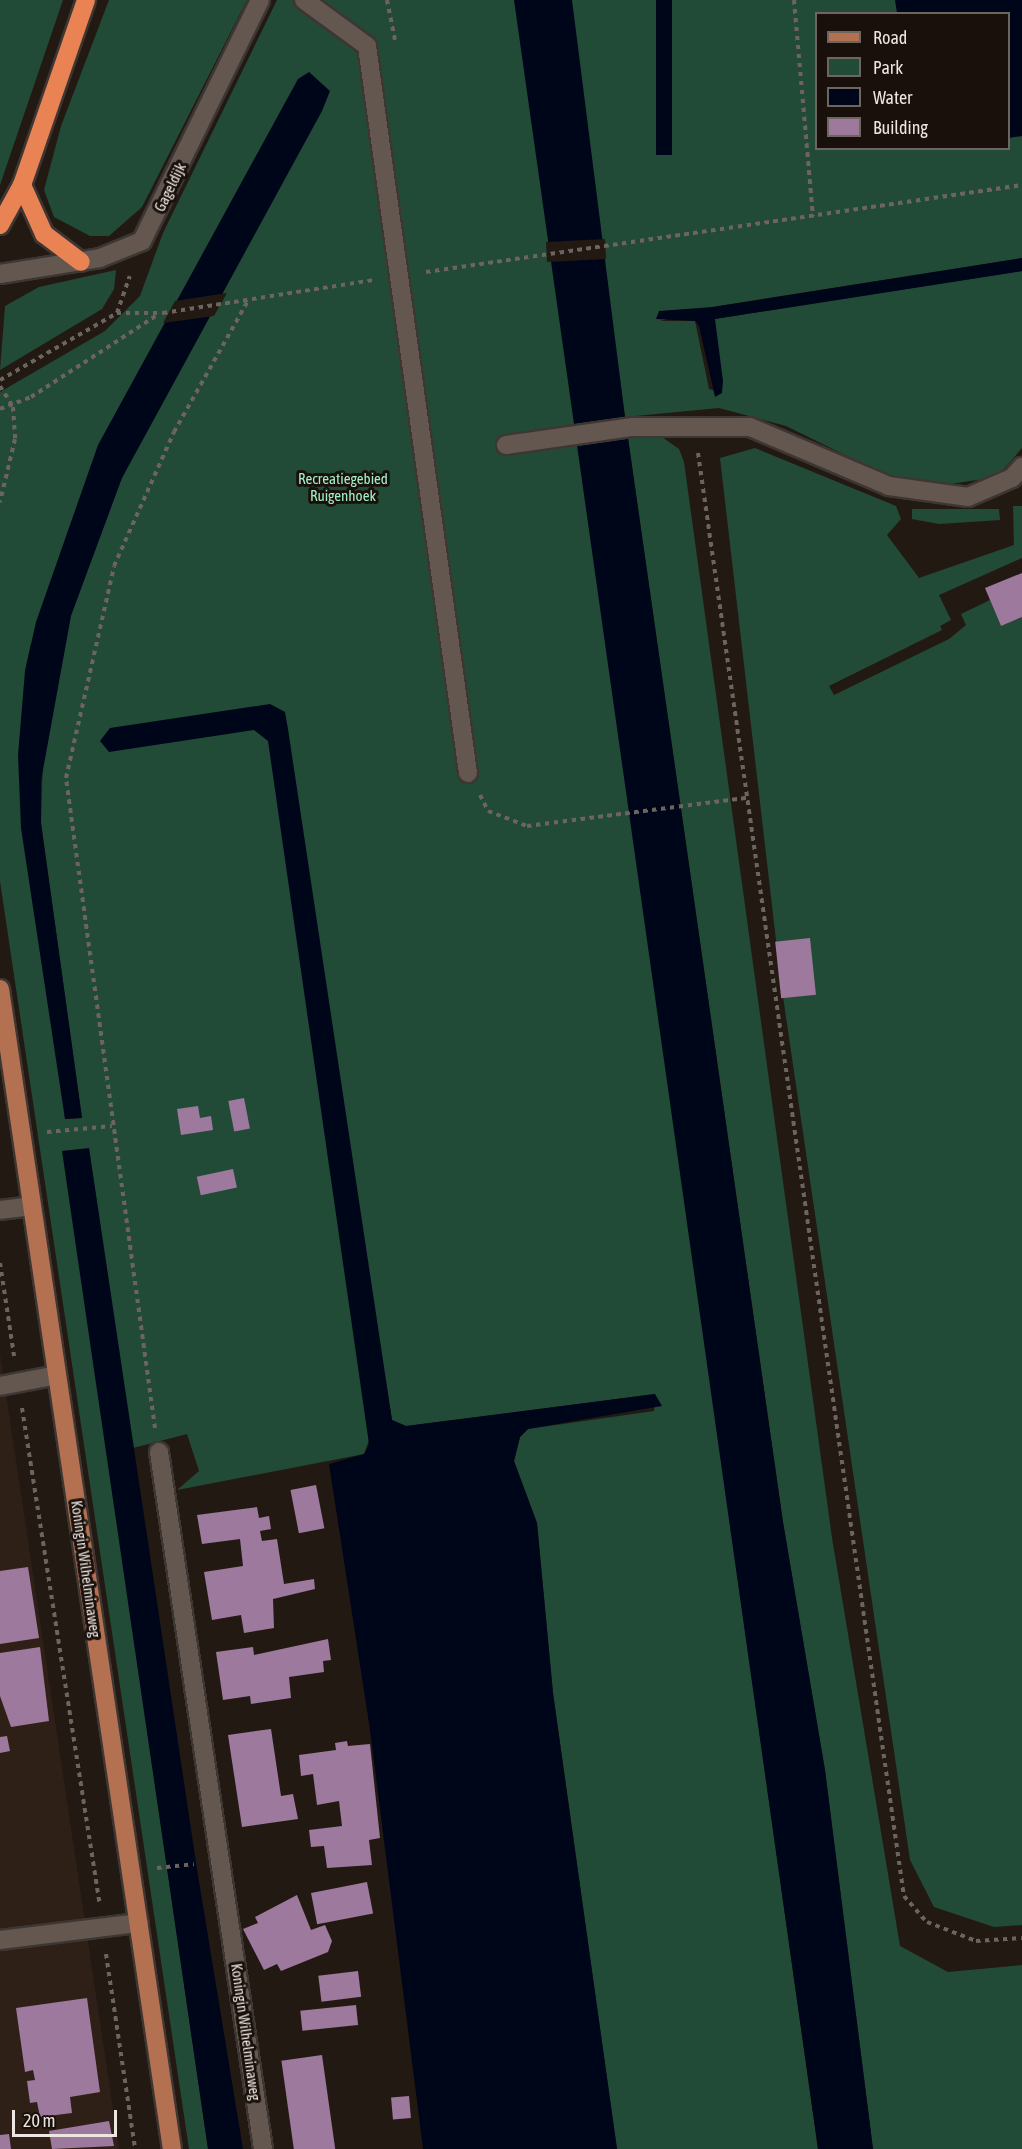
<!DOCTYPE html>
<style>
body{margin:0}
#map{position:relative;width:1022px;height:2149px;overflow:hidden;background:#231913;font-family:"Asap Condensed",sans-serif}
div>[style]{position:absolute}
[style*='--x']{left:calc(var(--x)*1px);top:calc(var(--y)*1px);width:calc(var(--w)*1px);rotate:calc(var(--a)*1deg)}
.built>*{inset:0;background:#2f2017}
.green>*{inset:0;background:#224b37}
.water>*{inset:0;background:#00061a;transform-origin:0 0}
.pier>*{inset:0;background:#231913;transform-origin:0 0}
.building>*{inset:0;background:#9e799e;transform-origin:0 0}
.path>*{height:4px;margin-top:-2px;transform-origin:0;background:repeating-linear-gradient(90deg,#6d645f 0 4.5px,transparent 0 9px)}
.roads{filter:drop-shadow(2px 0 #3d3633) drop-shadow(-2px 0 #3d3633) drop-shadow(0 2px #3d3633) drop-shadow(0 -2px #3d3633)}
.minor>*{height:18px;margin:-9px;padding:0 9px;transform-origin:9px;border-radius:9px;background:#635750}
.major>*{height:18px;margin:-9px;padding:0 9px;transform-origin:9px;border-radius:9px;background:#b37152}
.highway>*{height:18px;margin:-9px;padding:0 9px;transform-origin:9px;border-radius:9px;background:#e98353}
span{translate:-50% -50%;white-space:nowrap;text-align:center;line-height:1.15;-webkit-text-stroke:6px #19100b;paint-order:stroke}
.street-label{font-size:15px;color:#ece5e0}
.park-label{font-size:15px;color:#a0f1c7}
.legend{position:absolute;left:815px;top:12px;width:195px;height:138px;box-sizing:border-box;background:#19100b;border:2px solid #6d6560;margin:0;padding:8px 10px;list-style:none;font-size:18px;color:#ece5e0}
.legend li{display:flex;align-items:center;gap:12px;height:30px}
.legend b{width:30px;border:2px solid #6d6560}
.scale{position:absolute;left:12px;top:2110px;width:105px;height:27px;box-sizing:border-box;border:3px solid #ece5e0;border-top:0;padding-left:8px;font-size:18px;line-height:21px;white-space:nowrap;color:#ece5e0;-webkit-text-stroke:4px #19100b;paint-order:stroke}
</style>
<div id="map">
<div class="built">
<div style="clip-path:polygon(0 1354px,119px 2149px,0 2149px)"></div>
</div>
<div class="green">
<div style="clip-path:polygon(0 0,63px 0,0 185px)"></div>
<div style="clip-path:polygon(109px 0,247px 0,142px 207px,109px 236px,90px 236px,54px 217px,44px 190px,61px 126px)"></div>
<div style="clip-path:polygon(evenodd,277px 0,1022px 0,1022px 258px,712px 307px,660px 321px,695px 321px,709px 389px,722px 393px,714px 319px,1022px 271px,1022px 448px,997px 477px,930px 487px,888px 476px,786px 426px,719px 408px,625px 417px,610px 309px,560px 314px,818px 2149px,617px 2149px,553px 1693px,537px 1523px,514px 1461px,520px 1437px,528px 1429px,654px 1411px,655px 1394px,406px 1426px,392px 1420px,387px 1389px,364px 1454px,177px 1490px,199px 1471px,187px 1434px,133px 1448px,89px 1149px,63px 1151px,208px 2149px,189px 2149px,0 881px,0 392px,105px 331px,140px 296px,163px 233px,277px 0,816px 14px,1008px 14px,1008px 148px,816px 148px,816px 14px,277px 0,31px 643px,43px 756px,41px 823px,82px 1118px,65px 1119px,25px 671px,31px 643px)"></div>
<div style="clip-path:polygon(116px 270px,114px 289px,102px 309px,0 370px,5px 306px,39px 287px)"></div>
<div style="clip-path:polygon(659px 435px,679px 449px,684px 462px,832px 1538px,900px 1946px,948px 1972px,1022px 1965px,1022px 2149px,873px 2149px,825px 1770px,783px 1522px,628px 438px)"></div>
<div style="clip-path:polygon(755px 448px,896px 506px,901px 519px,887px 535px,919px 578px,1014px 545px,1013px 506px,1022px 506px,1022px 558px,939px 595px,951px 620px,940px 626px,942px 630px,829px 686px,834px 695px,949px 639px,966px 625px,961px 614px,990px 600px,1001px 626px,1022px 617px,1022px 1925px,994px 1927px,934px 1907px,910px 1860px,781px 983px,720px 458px)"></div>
<div style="clip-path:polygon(912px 509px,999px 509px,1000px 520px,939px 524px,912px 519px)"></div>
</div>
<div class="water">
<div style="clip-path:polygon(514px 0,572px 0,625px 417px,783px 1522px,825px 1770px,873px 2149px,818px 2149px)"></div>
<div style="left:656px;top:0;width:16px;height:155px"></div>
<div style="clip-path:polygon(895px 0,1022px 0,1022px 136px,1009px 138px,1008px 14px,897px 13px)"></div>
<div style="clip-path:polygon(309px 72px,330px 91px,322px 111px,122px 478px,71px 616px,41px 781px,41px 823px,82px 1118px,65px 1119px,21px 828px,18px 755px,25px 671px,36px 622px,98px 445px,298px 79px)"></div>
<div style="clip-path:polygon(1022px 258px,1022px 271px,715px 319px,723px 381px,722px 393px,715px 397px,699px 326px,695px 321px,656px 319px,659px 311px,713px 307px)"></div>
<div style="clip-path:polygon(270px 704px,285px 712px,288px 729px,392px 1420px,406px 1426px,655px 1394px,662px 1406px,528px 1429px,520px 1437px,514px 1461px,537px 1523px,553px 1693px,617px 2149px,423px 2149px,370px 1730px,329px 1464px,364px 1454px,369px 1444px,268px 741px,254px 730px,109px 752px,100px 741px,110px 728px)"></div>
<div style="clip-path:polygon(89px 1148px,197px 1869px,243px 2149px,208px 2149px,198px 2081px,62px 1151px)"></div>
</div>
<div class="pier">
<div style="left:605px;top:239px;width:20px;height:59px;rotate:87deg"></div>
<div style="clip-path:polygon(227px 293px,214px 316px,163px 323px,175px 301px)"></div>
</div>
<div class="building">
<div style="clip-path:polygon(1022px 573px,1022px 617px,1001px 626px,985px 588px)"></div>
<div style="left:810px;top:938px;width:57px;height:35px;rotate:84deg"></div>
<div style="left:244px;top:1098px;width:31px;height:16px;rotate:79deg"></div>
<div style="clip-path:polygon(198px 1106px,200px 1118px,211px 1116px,213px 1130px,181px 1135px,177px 1109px)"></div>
<div style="left:233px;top:1169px;width:19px;height:37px;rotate:78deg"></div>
<div style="left:316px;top:1485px;width:44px;height:26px;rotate:79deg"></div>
<div style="clip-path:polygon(257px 1507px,259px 1518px,269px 1516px,271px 1529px,260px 1531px,262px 1541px,277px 1539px,284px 1584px,314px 1579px,315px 1589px,273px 1599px,274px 1628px,244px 1633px,241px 1615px,212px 1620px,204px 1572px,243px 1566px,240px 1539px,202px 1544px,197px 1515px)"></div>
<div style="clip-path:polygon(28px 1567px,39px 1638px,0 1644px,0 1571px)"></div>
<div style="clip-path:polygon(328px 1639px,331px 1660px,323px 1661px,324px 1672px,289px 1677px,291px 1698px,251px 1704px,250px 1696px,223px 1700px,216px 1652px,253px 1647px,254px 1655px)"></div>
<div style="clip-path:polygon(40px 1647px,49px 1721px,11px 1727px,0 1696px,0 1653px)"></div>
<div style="clip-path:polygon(271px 1729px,281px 1796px,293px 1794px,298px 1819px,242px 1827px,228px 1735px)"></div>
<div style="clip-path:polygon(7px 1736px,10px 1751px,0 1753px,0 1737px)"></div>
<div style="clip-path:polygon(347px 1741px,348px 1746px,370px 1744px,380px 1838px,369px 1840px,372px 1865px,327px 1868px,324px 1846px,311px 1847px,309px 1830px,342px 1826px,339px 1801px,317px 1805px,313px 1774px,301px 1776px,299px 1755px,336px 1750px,335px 1743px)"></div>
<div style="left:367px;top:1882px;width:32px;height:57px;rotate:79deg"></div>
<div style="clip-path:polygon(297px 1895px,311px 1930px,325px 1925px,332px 1941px,328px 1952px,281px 1971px,277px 1964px,264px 1970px,243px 1929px,258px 1923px,255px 1917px)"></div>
<div style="left:358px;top:1971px;width:26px;height:40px;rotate:83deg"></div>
<div style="clip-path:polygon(87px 1998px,100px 2092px,70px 2097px,72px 2113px,40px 2117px,37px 2102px,30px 2103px,27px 2081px,35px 2080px,33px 2070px,25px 2072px,16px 2008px)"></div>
<div style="left:356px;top:2005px;width:20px;height:56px;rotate:84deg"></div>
<div style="left:322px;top:2055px;width:95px;height:41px;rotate:82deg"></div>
<div style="left:409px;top:2096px;width:22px;height:18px;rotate:85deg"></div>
<div style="clip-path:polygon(109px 2121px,114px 2146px,52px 2149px,49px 2131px)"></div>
<div style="clip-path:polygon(9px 2134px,11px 2149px,0 2149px,0 2135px)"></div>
</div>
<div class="path">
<div style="--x:387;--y:0;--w:41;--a:78.7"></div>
<div style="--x:794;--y:0;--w:217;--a:85"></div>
<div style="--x:426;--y:272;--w:602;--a:-8.3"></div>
<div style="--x:117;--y:313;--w:39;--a:-71"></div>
<div style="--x:0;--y:380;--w:135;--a:-29.8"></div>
<div style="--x:117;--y:313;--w:46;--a:0"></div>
<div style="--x:163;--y:313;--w:214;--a:-8.9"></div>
<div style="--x:0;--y:386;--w:25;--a:58"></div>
<div style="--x:13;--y:407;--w:32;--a:86"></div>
<div style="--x:15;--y:439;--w:65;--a:103.4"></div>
<div style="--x:0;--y:409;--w:33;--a:-21"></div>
<div style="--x:31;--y:397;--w:153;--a:-33"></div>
<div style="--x:698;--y:453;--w:1458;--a:81.88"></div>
<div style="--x:904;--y:1896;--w:35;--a:49"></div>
<div style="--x:927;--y:1922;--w:53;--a:21.2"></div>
<div style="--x:976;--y:1941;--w:46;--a:-3.7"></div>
<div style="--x:480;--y:795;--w:18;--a:63"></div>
<div style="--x:488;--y:811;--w:42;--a:21"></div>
<div style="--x:527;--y:826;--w:222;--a:-7.3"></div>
<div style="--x:47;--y:1132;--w:65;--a:-5.3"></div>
<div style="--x:0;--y:1263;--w:94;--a:81.4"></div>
<div style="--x:22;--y:1408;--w:500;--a:81.1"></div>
<div style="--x:155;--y:1428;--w:656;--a:-97.8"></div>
<div style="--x:66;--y:778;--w:217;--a:-77.2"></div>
<div style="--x:114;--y:566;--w:147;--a:-65.9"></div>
<div style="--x:174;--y:432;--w:153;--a:-60.6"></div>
<div style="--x:157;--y:1868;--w:37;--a:-6"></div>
<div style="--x:106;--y:1954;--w:197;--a:81.5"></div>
</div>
<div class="roads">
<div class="minor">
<div style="--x:304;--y:0;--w:78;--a:36.1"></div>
<div style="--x:367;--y:46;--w:734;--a:82.09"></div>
<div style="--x:0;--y:274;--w:101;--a:-9.1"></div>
<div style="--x:100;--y:258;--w:45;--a:-22"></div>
<div style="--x:142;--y:241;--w:268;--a:-63.9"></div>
<div style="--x:506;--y:445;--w:128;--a:-8.1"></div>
<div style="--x:633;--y:427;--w:117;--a:0"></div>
<div style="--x:750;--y:427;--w:151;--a:23"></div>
<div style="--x:889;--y:486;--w:80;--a:7.9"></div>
<div style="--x:968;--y:497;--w:48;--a:-23.4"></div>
<div style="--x:1012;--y:478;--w:15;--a:-48"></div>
<div style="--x:0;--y:1210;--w:32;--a:-7"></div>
<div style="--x:0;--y:1386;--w:58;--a:-10.9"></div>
<div style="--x:159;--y:1452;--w:705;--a:81.51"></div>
<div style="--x:0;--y:1940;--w:140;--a:-7"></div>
</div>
<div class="major">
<div style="--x:0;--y:989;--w:1173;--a:81.57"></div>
</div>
<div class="highway">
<div style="--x:22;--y:185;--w:54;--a:65.8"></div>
<div style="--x:44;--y:234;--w:46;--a:37.1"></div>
<div style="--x:0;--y:225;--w:46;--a:-61.2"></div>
<div style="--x:22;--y:185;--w:196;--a:-70.9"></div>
</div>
</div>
<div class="street-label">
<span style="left:170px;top:187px;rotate:-64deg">Gageldijk</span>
<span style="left:86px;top:1569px;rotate:82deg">Koningin Wilhelminaweg</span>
<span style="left:246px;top:2032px;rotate:82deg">Koningin Wilhelminaweg</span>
</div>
<div class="park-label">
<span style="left:343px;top:487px">Recreatiegebied<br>Ruigenhoek</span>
</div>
<ul class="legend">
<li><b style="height:8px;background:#b37152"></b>Road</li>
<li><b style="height:16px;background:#224b37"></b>Park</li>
<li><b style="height:16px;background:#00061a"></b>Water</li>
<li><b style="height:16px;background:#9e799e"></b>Building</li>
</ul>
<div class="scale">20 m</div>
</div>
